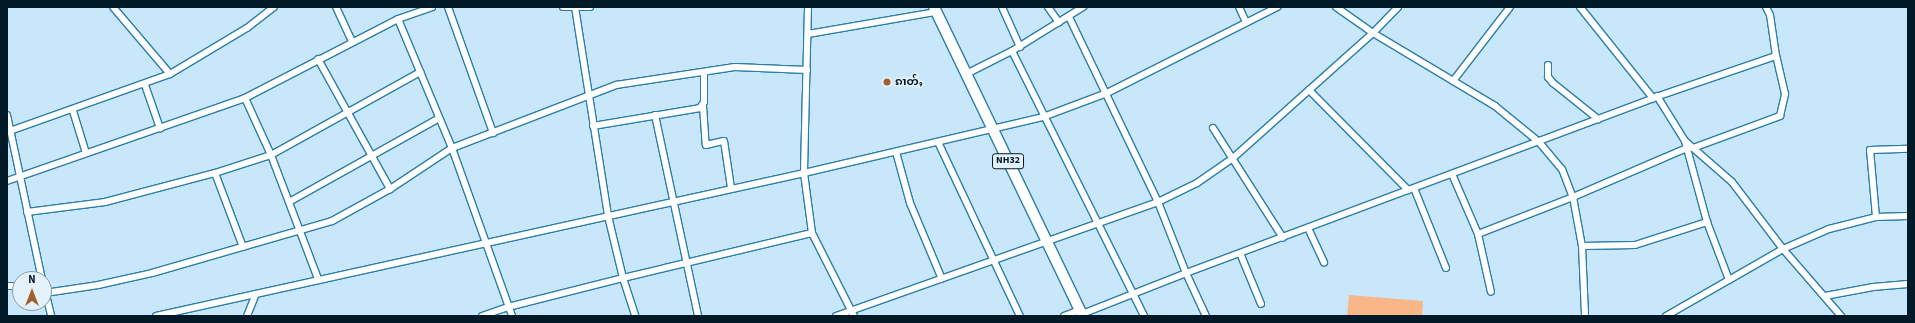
<!DOCTYPE html>
<meta charset="utf-8">
<style>
body{margin:0}
#map{position:relative;width:1915px;height:323px;overflow:hidden;background:#c9e7fa;font-family:"Source Sans 3","Noto Sans Myanmar",sans-serif}
div>[style]{position:absolute}
[style*='--x']{left:calc(var(--x)*1px);top:calc(var(--y)*1px);width:calc(var(--w)*1px);rotate:calc(var(--a)*1deg)}
.green>*{inset:0;background:#f9b689}
.roads{filter:drop-shadow(1px 0 #2b7ea8) drop-shadow(-1px 0 #2b7ea8) drop-shadow(0 1px #2b7ea8) drop-shadow(0 -1px #2b7ea8)}
.minor>*{height:6px;margin:-3px;padding:0 3px;transform-origin:3px;border-radius:3px;background:#fff}
.trunk>*{height:10px;margin:-5px;padding:0 5px;transform-origin:5px;border-radius:5px;background:#fff}
.dots>*{width:11px;height:11px;translate:-50% -50%;box-sizing:border-box;border:2px solid #e3f2fb;border-radius:50%}
span{translate:-50% -50%;white-space:nowrap;text-align:center;line-height:1.15;-webkit-text-stroke:3.5px #e3f2fb;paint-order:stroke}
.shield-label span{padding:1px 3px;background:#e3f2fb;border:1px solid;border-radius:3px;-webkit-text-stroke-width:0}
.shield-label{font-size:10px;color:#021927;font-weight:700}
.poi-label{font-size:11px;color:#021927;font-weight:700}
.left{translate:0 -50%;text-align:left}
.frame{position:absolute;inset:0;border:8px solid #021927;pointer-events:none}
.north{position:absolute;left:12px;top:271px;width:40px;height:40px;box-sizing:border-box;background:#e3f2fb;border:1px solid #899ba6;border-radius:50%;rotate:0deg;font-size:11px;font-weight:700;line-height:16px;text-align:center;color:#021927}
.north::after{content:'';display:block;margin:auto;width:14px;height:18px;background:#a25f2d;clip-path:polygon(50% 0,100% 100%,50% 72%,0 100%)}
</style>
<div id="map">
<div class="green">
<div style="clip-path:polygon(1349px 295px,1423px 301px,1422px 316px,1347px 316px)"></div>
</div>
<div class="roads">
<div class="minor">
<div style="--x:113;--y:7;--w:88;--a:49.6"></div>
<div style="--x:336;--y:7;--w:38;--a:65"></div>
<div style="--x:448;--y:7;--w:134;--a:70.3"></div>
<div style="--x:563;--y:7;--w:27;--a:0"></div>
<div style="--x:575;--y:7;--w:212;--a:81"></div>
<div style="--x:608;--y:216;--w:64;--a:76.4"></div>
<div style="--x:623;--y:278;--w:40;--a:72"></div>
<div style="--x:808;--y:7;--w:166;--a:91.4"></div>
<div style="--x:804;--y:173;--w:61;--a:82.4"></div>
<div style="--x:812;--y:233;--w:93;--a:63.2"></div>
<div style="--x:1002;--y:7;--w:44;--a:65.8"></div>
<div style="--x:1048;--y:7;--w:19;--a:55"></div>
<div style="--x:1239;--y:7;--w:17;--a:65"></div>
<div style="--x:1336;--y:7;--w:45;--a:35.1"></div>
<div style="--x:1373;--y:33;--w:142;--a:30.9"></div>
<div style="--x:1495;--y:106;--w:57;--a:39.3"></div>
<div style="--x:1539;--y:142;--w:35;--a:50"></div>
<div style="--x:1562;--y:169;--w:30;--a:69"></div>
<div style="--x:1573;--y:197;--w:50;--a:79.6"></div>
<div style="--x:1582;--y:246;--w:70;--a:87.5"></div>
<div style="--x:1580;--y:7;--w:117;--a:51.3"></div>
<div style="--x:1069;--y:17;--w:205;--a:64.3"></div>
<div style="--x:1158;--y:202;--w:76;--a:68.5"></div>
<div style="--x:1186;--y:273;--w:47;--a:65.1"></div>
<div style="--x:398;--y:19;--w:140;--a:67.3"></div>
<div style="--x:452;--y:148;--w:178;--a:70.3"></div>
<div style="--x:808;--y:34;--w:130;--a:-9.8"></div>
<div style="--x:1012;--y:51;--w:296;--a:63.5"></div>
<div style="--x:318;--y:59;--w:149;--a:61"></div>
<div style="--x:1548;--y:65;--w:12;--a:90"></div>
<div style="--x:1548;--y:77;--w:8;--a:50"></div>
<div style="--x:1553;--y:83;--w:58;--a:38.7"></div>
<div style="--x:966;--y:74;--w:51;--a:-26.6"></div>
<div style="--x:1012;--y:51;--w:84;--a:-31.8"></div>
<div style="--x:1453;--y:81;--w:93;--a:-52.4"></div>
<div style="--x:145;--y:85;--w:46;--a:70.8"></div>
<div style="--x:1309;--y:90;--w:141;--a:45.3"></div>
<div style="--x:1657;--y:96;--w:53;--a:58.1"></div>
<div style="--x:1685;--y:141;--w:84;--a:74.8"></div>
<div style="--x:1707;--y:222;--w:62;--a:69.2"></div>
<div style="--x:245;--y:98;--w:63;--a:65.5"></div>
<div style="--x:271;--y:155;--w:133;--a:69.2"></div>
<div style="--x:703;--y:106;--w:39;--a:86"></div>
<div style="--x:706;--y:145;--w:18;--a:-13"></div>
<div style="--x:724;--y:141;--w:48;--a:81.5"></div>
<div style="--x:73;--y:111;--w:44;--a:72.8"></div>
<div style="--x:7;--y:115;--w:168;--a:78"></div>
<div style="--x:655;--y:115;--w:206;--a:77.9"></div>
<div style="--x:593;--y:126;--w:109;--a:-9.5"></div>
<div style="--x:700;--y:108;--w:7;--a:-56"></div>
<div style="--x:704;--y:102;--w:30;--a:-90"></div>
<div style="--x:1213;--y:128;--w:130;--a:57.5"></div>
<div style="--x:7;--y:132;--w:173;--a:-19.6"></div>
<div style="--x:170;--y:74;--w:90;--a:-30.9"></div>
<div style="--x:247;--y:28;--w:34;--a:-38"></div>
<div style="--x:1685;--y:141;--w:62;--a:41.1"></div>
<div style="--x:1732;--y:182;--w:84;--a:52.7"></div>
<div style="--x:1783;--y:249;--w:89;--a:49.1"></div>
<div style="--x:938;--y:142;--w:192;--a:64.8"></div>
<div style="--x:1693;--y:148;--w:93;--a:-20.2"></div>
<div style="--x:1780;--y:116;--w:23;--a:-77"></div>
<div style="--x:1785;--y:94;--w:39;--a:-103"></div>
<div style="--x:896;--y:152;--w:53;--a:74.6"></div>
<div style="--x:910;--y:203;--w:82;--a:67.2"></div>
<div style="--x:215;--y:173;--w:79;--a:69.3"></div>
<div style="--x:1452;--y:174;--w:65;--a:66.6"></div>
<div style="--x:1478;--y:234;--w:59;--a:77.4"></div>
<div style="--x:7;--y:181;--w:252;--a:-19.2"></div>
<div style="--x:245;--y:98;--w:172;--a:-27.3"></div>
<div style="--x:398;--y:19;--w:36;--a:-19"></div>
<div style="--x:1414;--y:188;--w:86;--a:68.2"></div>
<div style="--x:289;--y:202;--w:172;--a:-29.2"></div>
<div style="--x:27;--y:212;--w:79;--a:-7.3"></div>
<div style="--x:105;--y:202;--w:114;--a:-14.8"></div>
<div style="--x:215;--y:173;--w:59;--a:-17.8"></div>
<div style="--x:271;--y:155;--w:171;--a:-29.1"></div>
<div style="--x:1876;--y:217;--w:67;--a:-95.1"></div>
<div style="--x:1870;--y:150;--w:38;--a:-2"></div>
<div style="--x:1308;--y:228;--w:38;--a:65"></div>
<div style="--x:1478;--y:234;--w:102;--a:-21.3"></div>
<div style="--x:1573;--y:197;--w:124;--a:-23.3"></div>
<div style="--x:1582;--y:246;--w:53;--a:-1.1"></div>
<div style="--x:1635;--y:245;--w:76;--a:-17.7"></div>
<div style="--x:1240;--y:253;--w:55;--a:67.6"></div>
<div style="--x:7;--y:286;--w:13;--a:0"></div>
<div style="--x:44;--y:287;--w:30;--a:76"></div>
<div style="--x:45;--y:293;--w:54;--a:-8.6"></div>
<div style="--x:98;--y:285;--w:55;--a:-12.5"></div>
<div style="--x:152;--y:273;--w:187;--a:-16.1"></div>
<div style="--x:332;--y:221;--w:66;--a:-28.9"></div>
<div style="--x:390;--y:189;--w:74;--a:-33.5"></div>
<div style="--x:452;--y:148;--w:176;--a:-21"></div>
<div style="--x:616;--y:85;--w:120;--a:-8.6"></div>
<div style="--x:735;--y:67;--w:72;--a:2.4"></div>
<div style="--x:1825;--y:296;--w:49;--a:-10.6"></div>
<div style="--x:1873;--y:287;--w:35;--a:-5"></div>
<div style="--x:1082;--y:314;--w:112;--a:-21.5"></div>
<div style="--x:1186;--y:273;--w:499;--a:-20.5"></div>
<div style="--x:1653;--y:98;--w:130;--a:-18.9"></div>
<div style="--x:1776;--y:56;--w:41;--a:-98.3"></div>
<div style="--x:1770;--y:15;--w:9;--a:-117"></div>
<div style="--x:156;--y:316;--w:664;--a:-12.44"></div>
<div style="--x:804;--y:173;--w:245;--a:-13.2"></div>
<div style="--x:1043;--y:117;--w:68;--a:-20.6"></div>
<div style="--x:1107;--y:93;--w:191;--a:-26.8"></div>
<div style="--x:247;--y:316;--w:24;--a:-68"></div>
<div style="--x:482;--y:316;--w:28;--a:-19"></div>
<div style="--x:508;--y:307;--w:119;--a:-14.2"></div>
<div style="--x:623;--y:278;--w:194;--a:-13.4"></div>
<div style="--x:836;--y:316;--w:342;--a:-19.5"></div>
<div style="--x:1158;--y:202;--w:43;--a:-26"></div>
<div style="--x:1197;--y:183;--w:44;--a:-34.8"></div>
<div style="--x:1233;--y:158;--w:188;--a:-41.8"></div>
<div style="--x:1373;--y:33;--w:36;--a:-46"></div>
<div style="--x:1064;--y:316;--w:17;--a:-21"></div>
<div style="--x:1666;--y:316;--w:135;--a:-29.8"></div>
<div style="--x:1783;--y:249;--w:50;--a:-23.5"></div>
<div style="--x:1829;--y:229;--w:49;--a:-14.3"></div>
<div style="--x:1876;--y:217;--w:32;--a:-2"></div>
</div>
<div class="trunk">
<div style="--x:934;--y:7;--w:343;--a:64.3"></div>
</div>
</div>
<div class="dots">
<div style="left:887px;top:82px;background:#a25f2d"></div>
</div>
<div class="shield-label">
<span style="left:1008px;top:161px">NH32</span>
</div>
<div class="poi-label">
<span class="left" style="left:895px;top:82px">ၵၢတ်ႇ</span>
</div>
<div class="frame"></div>
<div class="north">N</div>
</div>
